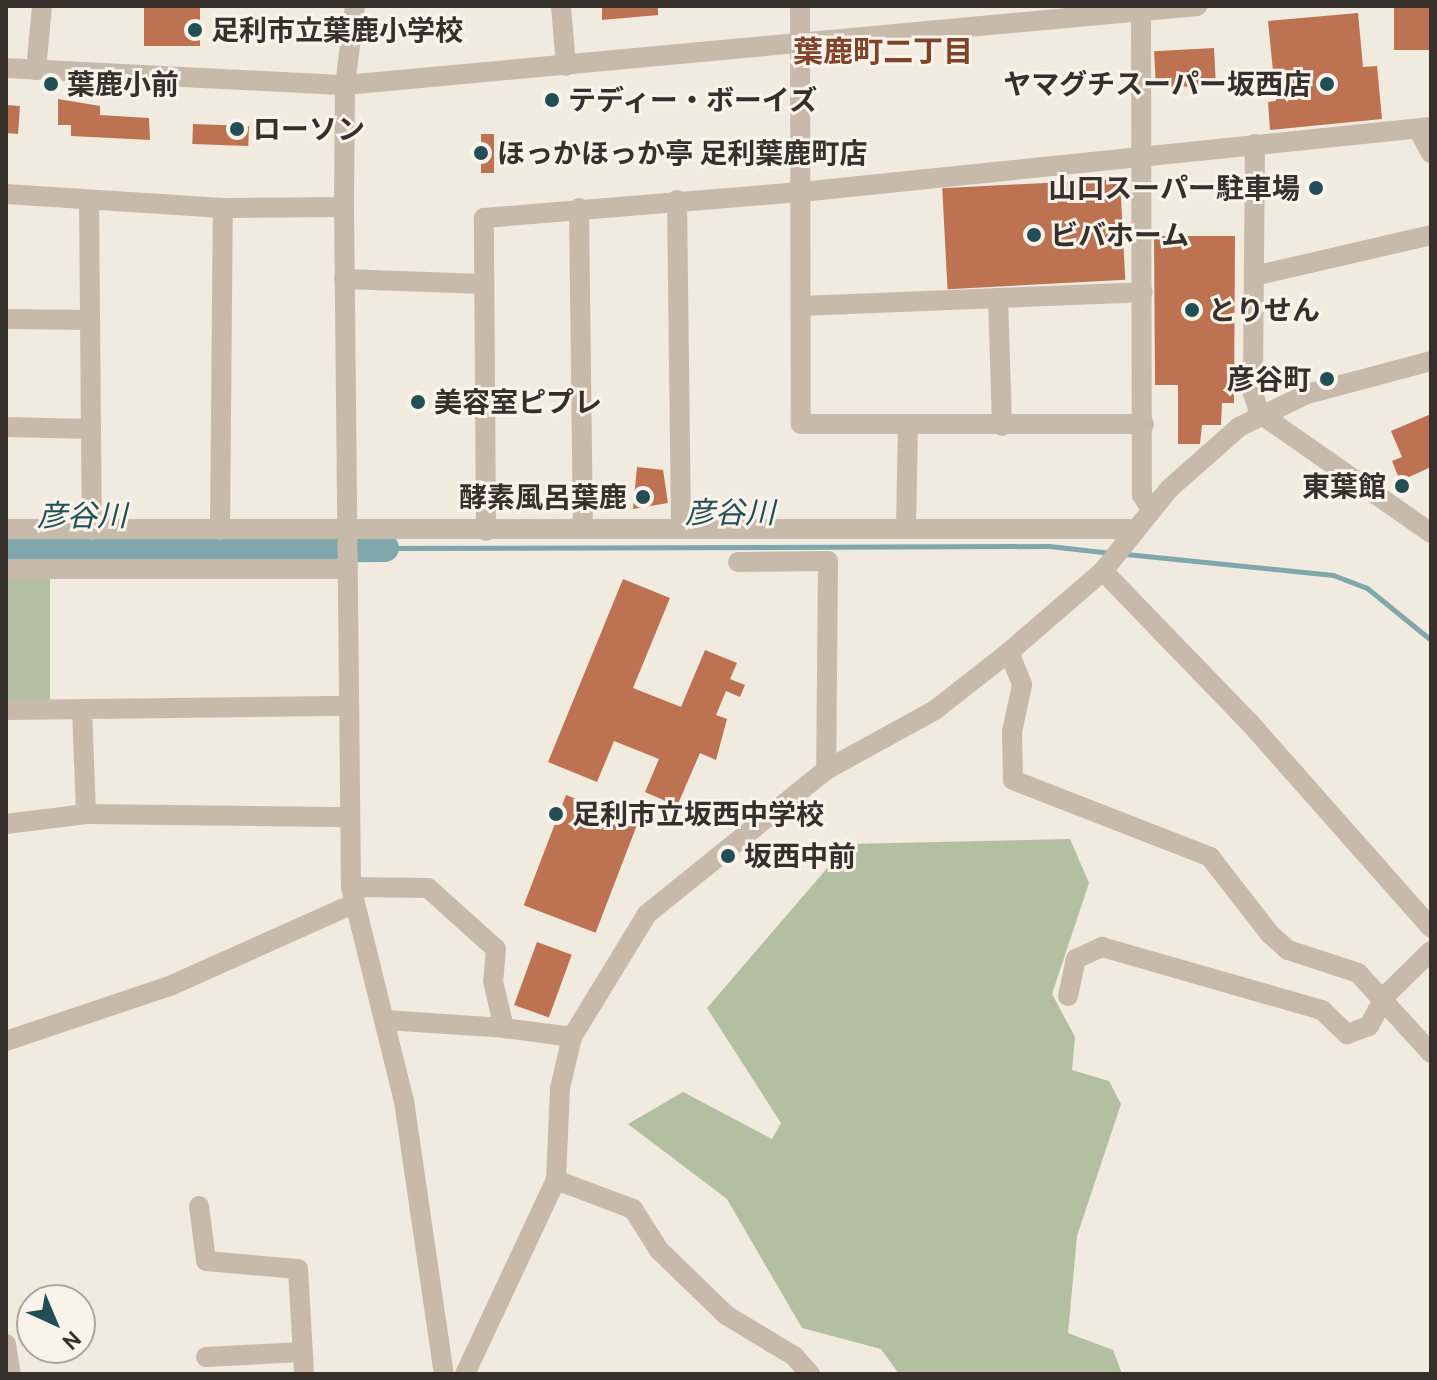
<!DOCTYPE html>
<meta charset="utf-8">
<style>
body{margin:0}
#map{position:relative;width:1437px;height:1380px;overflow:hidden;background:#f1eadf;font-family:Cabin,"Noto Sans JP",sans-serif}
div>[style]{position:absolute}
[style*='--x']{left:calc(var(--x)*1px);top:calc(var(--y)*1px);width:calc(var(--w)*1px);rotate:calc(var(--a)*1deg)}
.green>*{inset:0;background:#b2bfa0;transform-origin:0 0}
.stream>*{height:5px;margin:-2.5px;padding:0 2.5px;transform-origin:2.5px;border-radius:2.5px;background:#80a7ac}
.river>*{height:28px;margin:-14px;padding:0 14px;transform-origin:14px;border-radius:14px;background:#80a7ac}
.building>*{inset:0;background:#bd7251;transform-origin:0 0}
.minor>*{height:20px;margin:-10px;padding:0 10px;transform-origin:10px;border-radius:10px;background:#c8baab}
.dots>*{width:22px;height:22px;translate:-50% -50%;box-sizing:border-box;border:4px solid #f9f3eb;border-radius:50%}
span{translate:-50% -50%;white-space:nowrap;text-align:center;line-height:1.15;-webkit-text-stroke:6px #f9f3eb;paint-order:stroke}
.poi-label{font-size:28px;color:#372f2a;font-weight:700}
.left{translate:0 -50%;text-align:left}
.right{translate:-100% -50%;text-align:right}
.neighbourhood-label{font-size:30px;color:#804329;font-weight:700}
.water-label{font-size:30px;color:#224f55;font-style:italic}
.frame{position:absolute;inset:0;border:8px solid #372f2a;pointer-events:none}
.north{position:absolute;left:16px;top:1284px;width:80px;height:80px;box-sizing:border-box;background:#f9f3eb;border:2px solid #aba59e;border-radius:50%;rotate:136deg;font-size:22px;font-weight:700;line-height:32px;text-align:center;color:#372f2a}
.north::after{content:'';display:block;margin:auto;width:28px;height:36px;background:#224f55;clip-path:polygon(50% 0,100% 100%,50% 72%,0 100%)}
</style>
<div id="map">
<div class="green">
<div style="left:6px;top:575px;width:44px;height:130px"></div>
<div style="clip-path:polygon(1070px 839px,1089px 883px,1052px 994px,1075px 1037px,1072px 1070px,1109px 1081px,1121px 1104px,1077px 1236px,1068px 1333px,1113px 1350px,1122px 1374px,899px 1374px,881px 1349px,802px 1328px,727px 1199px,628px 1124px,683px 1092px,772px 1139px,781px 1123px,707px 1008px,848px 844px)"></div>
</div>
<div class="stream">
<div style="--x:385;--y:548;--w:664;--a:-0.17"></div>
<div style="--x:1049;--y:546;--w:63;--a:6.3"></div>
<div style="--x:1126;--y:554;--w:208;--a:5.8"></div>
<div style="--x:1333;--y:575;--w:36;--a:21"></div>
<div style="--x:1367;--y:588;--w:82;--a:39.1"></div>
</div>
<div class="river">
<div style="--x:6;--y:550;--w:379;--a:-0.3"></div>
</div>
<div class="building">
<div style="left:144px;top:6px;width:56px;height:40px"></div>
<div style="clip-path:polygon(602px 6px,658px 6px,658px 15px,602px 20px)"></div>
<div style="left:1431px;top:8px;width:42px;height:37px;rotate:90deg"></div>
<div style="clip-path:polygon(1358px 13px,1363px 67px,1377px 66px,1382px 119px,1270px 130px,1268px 102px,1276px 101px,1268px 21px)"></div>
<div style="left:1214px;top:48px;width:37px;height:60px;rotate:87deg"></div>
<div style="clip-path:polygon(58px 99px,100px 106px,100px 115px,149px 118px,150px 140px,71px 136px,71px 125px,58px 125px)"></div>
<div style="clip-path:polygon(6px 105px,20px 106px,18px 134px,6px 133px)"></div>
<div style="left:193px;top:124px;width:56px;height:20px;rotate:2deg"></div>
<div style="left:481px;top:134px;width:13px;height:39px"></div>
<div style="left:1120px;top:179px;width:101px;height:178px;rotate:87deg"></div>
<div style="clip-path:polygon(1154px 236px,1235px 236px,1234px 403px,1222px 403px,1221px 425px,1202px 425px,1200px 444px,1178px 444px,1178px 385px,1155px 385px)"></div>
<div style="clip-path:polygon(1431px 414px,1431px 467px,1400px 481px,1392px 461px,1402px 457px,1391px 431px)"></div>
<div style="clip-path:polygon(637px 467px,663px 470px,668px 503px,633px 509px)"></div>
<div style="clip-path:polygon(623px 579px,670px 598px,633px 688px,681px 707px,705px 650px,737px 663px,730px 679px,745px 685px,740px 697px,726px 691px,716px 715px,727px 719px,716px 760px,700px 753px,677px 806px,645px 792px,659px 759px,614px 741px,597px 782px,548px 762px)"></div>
<div style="left:566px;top:795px;width:77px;height:118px;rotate:21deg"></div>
<div style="left:537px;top:942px;width:37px;height:67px;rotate:20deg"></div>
</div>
<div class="minor">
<div style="--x:355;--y:6;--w:80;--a:97.2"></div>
<div style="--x:345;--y:85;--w:122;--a:90.5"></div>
<div style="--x:344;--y:207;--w:680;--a:89.41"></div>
<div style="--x:351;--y:887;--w:220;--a:76.1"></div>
<div style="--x:404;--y:1101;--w:276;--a:81.7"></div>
<div style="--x:561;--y:6;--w:60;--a:85.2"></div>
<div style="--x:800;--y:6;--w:418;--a:89.9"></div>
<div style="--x:801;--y:424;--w:343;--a:0"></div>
<div style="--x:1141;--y:6;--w:489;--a:89.9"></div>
<div style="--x:1142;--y:495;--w:17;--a:57"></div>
<div style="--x:6;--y:68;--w:339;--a:2.9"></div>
<div style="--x:345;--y:85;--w:856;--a:-5.3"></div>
<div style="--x:36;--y:70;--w:64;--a:-84.6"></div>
<div style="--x:1418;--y:129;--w:27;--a:62"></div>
<div style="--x:1255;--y:144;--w:249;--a:90.5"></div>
<div style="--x:1253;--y:393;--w:21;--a:73"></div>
<div style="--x:1259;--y:413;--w:210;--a:34.9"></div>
<div style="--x:6;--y:194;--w:217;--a:3.7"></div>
<div style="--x:223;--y:208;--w:121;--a:-0.5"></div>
<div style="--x:677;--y:200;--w:328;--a:89.3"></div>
<div style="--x:89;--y:201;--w:329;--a:89.5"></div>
<div style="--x:579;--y:208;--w:321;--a:89.3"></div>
<div style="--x:1254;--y:276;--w:182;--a:-13"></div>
<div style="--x:344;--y:279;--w:139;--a:2.1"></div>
<div style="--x:998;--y:298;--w:128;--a:88.2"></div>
<div style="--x:801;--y:306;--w:342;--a:-2.3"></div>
<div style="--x:6;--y:319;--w:84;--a:0.7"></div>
<div style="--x:6;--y:427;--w:85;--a:1.3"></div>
<div style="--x:6;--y:529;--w:1129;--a:0"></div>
<div style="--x:906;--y:529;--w:103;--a:-88.9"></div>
<div style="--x:220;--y:530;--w:322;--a:-89.5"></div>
<div style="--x:486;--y:531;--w:313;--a:-90.4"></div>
<div style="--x:484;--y:218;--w:318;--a:-4.7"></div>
<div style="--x:801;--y:192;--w:633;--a:-5.89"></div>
<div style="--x:738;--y:562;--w:90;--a:-0.6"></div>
<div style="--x:828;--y:561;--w:209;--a:90.5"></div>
<div style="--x:6;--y:569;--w:340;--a:0"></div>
<div style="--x:1103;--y:571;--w:210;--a:46"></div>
<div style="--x:1249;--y:722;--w:275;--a:48.5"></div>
<div style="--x:1009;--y:652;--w:35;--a:68"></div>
<div style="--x:1022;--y:685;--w:48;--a:102"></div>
<div style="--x:1012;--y:732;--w:48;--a:88.8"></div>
<div style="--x:1013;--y:780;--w:212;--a:21.3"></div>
<div style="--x:1210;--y:857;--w:98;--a:52.1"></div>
<div style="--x:1270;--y:934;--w:24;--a:42"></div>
<div style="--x:1288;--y:950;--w:74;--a:18.2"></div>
<div style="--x:1358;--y:973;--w:108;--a:47.6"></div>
<div style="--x:82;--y:709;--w:105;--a:87.8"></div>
<div style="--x:6;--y:710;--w:343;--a:-0.7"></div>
<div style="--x:6;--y:824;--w:81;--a:-7.1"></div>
<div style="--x:86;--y:814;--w:264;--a:0.7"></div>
<div style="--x:351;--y:887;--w:77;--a:0.7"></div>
<div style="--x:428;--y:888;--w:91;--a:41.9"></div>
<div style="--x:496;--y:949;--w:32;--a:95"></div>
<div style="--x:493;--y:981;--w:48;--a:76.8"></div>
<div style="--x:504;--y:1028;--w:69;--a:7.5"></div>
<div style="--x:1068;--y:996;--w:38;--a:-78"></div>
<div style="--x:1076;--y:959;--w:29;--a:-25"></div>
<div style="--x:1102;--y:947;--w:229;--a:16"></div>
<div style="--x:1322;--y:1010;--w:35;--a:44"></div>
<div style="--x:1347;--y:1034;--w:23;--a:-20"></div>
<div style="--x:1369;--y:1026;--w:34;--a:-62"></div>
<div style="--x:1385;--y:996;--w:64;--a:-44.4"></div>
<div style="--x:385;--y:1020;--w:119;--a:3.8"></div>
<div style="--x:6;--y:1041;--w:175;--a:-18.6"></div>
<div style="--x:172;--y:985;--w:198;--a:-24.1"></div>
<div style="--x:556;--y:1180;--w:82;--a:20.6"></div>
<div style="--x:633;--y:1209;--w:49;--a:57.6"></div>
<div style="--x:659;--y:1250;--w:93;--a:44.1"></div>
<div style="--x:726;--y:1315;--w:79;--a:31.1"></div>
<div style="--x:794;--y:1356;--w:24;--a:48"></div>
<div style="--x:199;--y:1206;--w:55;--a:82.7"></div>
<div style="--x:206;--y:1261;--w:92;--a:5"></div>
<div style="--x:298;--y:1269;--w:105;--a:86.7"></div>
<div style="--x:6;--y:1344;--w:30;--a:81"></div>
<div style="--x:206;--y:1357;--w:96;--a:-3"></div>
<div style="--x:465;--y:1374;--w:214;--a:-64.9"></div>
<div style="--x:556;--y:1180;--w:92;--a:-87.5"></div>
<div style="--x:560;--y:1088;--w:52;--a:-76.8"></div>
<div style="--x:572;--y:1037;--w:144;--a:-58.6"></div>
<div style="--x:647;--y:914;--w:230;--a:-38.8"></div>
<div style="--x:826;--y:770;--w:124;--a:-28.8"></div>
<div style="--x:935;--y:710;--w:94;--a:-38.1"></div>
<div style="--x:1009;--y:652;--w:124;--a:-40.8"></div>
<div style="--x:1103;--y:571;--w:105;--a:-51.2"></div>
<div style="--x:1169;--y:489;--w:94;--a:-41.5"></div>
<div style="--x:1239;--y:427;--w:76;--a:-25.9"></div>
<div style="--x:1307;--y:394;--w:128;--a:-14.9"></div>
</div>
<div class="dots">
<div style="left:195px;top:30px;background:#224f55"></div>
<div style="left:51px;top:84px;background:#224f55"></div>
<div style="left:1327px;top:84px;background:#224f55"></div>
<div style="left:552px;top:100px;background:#224f55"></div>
<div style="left:237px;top:129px;background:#224f55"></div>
<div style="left:481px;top:153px;background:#224f55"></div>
<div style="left:1316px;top:188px;background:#224f55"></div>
<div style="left:1034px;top:235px;background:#224f55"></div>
<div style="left:1192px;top:310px;background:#224f55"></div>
<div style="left:1327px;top:379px;background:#224f55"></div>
<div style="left:418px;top:402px;background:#224f55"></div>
<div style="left:1402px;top:486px;background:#224f55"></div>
<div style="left:643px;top:497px;background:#224f55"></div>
<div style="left:556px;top:814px;background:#224f55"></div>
<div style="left:728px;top:856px;background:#224f55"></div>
</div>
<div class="poi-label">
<span class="left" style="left:211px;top:30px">足利市立葉鹿小学校</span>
<span class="left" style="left:67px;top:84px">葉鹿小前</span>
<span class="right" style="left:1311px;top:84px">ヤマグチスーパー坂西店</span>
<span class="left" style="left:568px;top:100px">テディー・ボーイズ</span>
<span class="left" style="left:253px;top:129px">ローソン</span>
<span class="left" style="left:497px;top:153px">ほっかほっか亭 足利葉鹿町店</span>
<span class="right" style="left:1300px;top:188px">山口スーパー駐車場</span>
<span class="left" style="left:1050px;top:235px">ビバホーム</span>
<span class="left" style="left:1208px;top:310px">とりせん</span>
<span class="right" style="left:1311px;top:379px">彦谷町</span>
<span class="left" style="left:434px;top:402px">美容室ピプレ</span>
<span class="right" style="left:1386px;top:486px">東葉館</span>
<span class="right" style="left:627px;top:497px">酵素風呂葉鹿</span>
<span class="left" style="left:572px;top:814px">足利市立坂西中学校</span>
<span class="left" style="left:744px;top:856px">坂西中前</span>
</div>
<div class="neighbourhood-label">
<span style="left:883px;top:52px">葉鹿町二丁目</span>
</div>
<div class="water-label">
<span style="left:730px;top:513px">彦谷川</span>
<span style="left:82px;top:516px">彦谷川</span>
</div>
<div class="frame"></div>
<div class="north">N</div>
</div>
